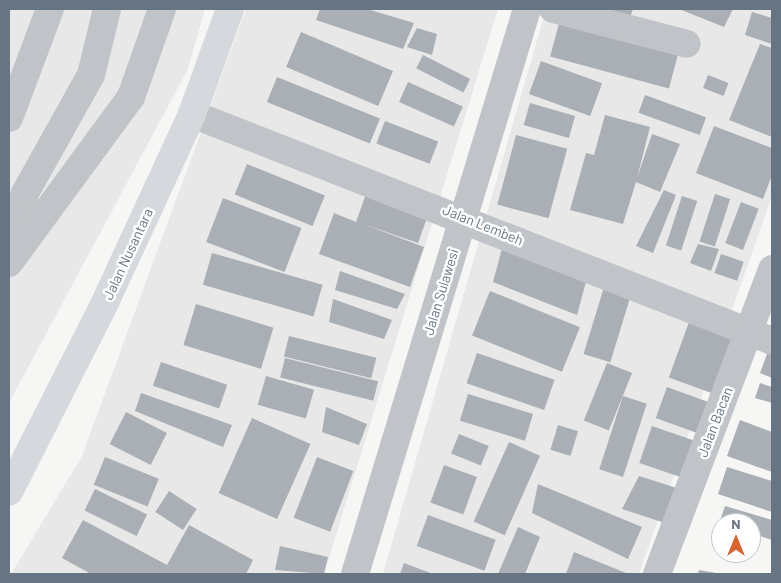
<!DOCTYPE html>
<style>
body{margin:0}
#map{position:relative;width:781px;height:583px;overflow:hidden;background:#f6f7f4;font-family:Barlow,sans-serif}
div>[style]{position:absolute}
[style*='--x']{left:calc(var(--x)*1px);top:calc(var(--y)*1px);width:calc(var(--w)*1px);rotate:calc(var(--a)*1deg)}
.built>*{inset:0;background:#e7e8e7}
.building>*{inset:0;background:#a9afb5;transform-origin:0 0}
.minor>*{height:28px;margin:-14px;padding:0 14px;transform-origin:14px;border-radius:14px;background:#c0c3c7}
.highway>*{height:28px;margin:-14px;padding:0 14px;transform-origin:14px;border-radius:14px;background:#d5d8dc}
span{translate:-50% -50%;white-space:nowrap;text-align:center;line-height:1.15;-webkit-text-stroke:5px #fff;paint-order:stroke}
.street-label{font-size:14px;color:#677583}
.frame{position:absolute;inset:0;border:10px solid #677583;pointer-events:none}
.north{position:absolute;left:711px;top:513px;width:50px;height:50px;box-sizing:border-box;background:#fff;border:1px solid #c2c8cd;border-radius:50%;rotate:0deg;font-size:14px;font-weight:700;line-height:20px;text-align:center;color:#677583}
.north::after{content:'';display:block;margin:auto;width:18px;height:22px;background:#dc622e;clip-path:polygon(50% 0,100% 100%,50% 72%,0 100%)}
</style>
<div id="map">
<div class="built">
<div style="clip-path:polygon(9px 9px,205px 9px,188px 69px,9px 403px)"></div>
<div style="clip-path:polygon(246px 9px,498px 9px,324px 574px,11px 574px,82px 456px)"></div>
<div style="clip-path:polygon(546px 9px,772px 9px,772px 196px,639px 574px,383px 574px)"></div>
</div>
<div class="building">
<div style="clip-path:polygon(320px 9px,367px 9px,414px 23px,403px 49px,316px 20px)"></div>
<div style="clip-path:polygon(605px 9px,633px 9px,630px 17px)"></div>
<div style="clip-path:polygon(679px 9px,733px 9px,724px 27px)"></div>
<div style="clip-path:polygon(752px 12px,772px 18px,772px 44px,745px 35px)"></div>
<div style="left:561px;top:16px;width:123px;height:42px;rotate:15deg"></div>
<div style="clip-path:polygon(417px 28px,437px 34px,432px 55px,407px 47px)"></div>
<div style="left:301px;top:32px;width:100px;height:38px;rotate:23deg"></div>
<div style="clip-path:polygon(760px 44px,772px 48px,772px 137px,729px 120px)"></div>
<div style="left:423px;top:55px;width:53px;height:15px;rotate:27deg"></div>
<div style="left:541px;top:61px;width:65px;height:35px;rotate:20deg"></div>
<div style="left:708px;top:75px;width:22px;height:14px;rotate:21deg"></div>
<div style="left:277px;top:77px;width:111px;height:27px;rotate:22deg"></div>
<div style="left:408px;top:82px;width:60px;height:22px;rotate:24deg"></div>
<div style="left:645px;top:95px;width:65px;height:19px;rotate:20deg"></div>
<div style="left:530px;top:103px;width:47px;height:23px;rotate:16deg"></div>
<div style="clip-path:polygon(605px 115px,650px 127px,637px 178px,652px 134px,680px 144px,660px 192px,636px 182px,623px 224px,570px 210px,586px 153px,594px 155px)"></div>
<div style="left:385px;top:121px;width:57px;height:24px;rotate:21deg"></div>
<div style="clip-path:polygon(714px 126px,772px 148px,772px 175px,763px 199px,696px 173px)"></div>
<div style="left:516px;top:135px;width:53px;height:72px;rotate:15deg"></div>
<div style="left:247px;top:164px;width:84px;height:33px;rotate:22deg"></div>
<div style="clip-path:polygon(664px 190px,676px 195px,653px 253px,636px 246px)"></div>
<div style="clip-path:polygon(366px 194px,428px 215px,418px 243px,363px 224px,424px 247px,410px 287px,319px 254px,334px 213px,356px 222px)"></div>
<div style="left:715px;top:194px;width:16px;height:50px;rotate:18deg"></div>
<div style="left:682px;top:196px;width:16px;height:52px;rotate:18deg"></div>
<div style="left:223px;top:198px;width:84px;height:47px;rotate:21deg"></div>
<div style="left:741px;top:202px;width:19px;height:44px;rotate:21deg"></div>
<div style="clip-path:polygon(504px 241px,589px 271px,577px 315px,493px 282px)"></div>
<div style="clip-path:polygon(698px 244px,719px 249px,711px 271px,690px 263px)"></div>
<div style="left:212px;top:253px;width:115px;height:33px;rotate:16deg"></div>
<div style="left:721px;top:254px;width:24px;height:20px;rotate:19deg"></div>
<div style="clip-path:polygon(340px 271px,405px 294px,397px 309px,335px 290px)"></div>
<div style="left:604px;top:287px;width:28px;height:70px;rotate:17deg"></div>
<div style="left:490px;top:291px;width:97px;height:48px;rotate:22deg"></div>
<div style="clip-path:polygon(333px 299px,392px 320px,384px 339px,329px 322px)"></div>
<div style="left:196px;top:304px;width:81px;height:43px;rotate:17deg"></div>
<div style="left:689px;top:322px;width:51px;height:59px;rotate:20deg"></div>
<div style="left:289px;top:336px;width:90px;height:21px;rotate:14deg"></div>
<div style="clip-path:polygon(770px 346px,772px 347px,772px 378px,760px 373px)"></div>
<div style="left:477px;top:353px;width:82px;height:32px;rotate:19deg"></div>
<div style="left:285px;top:358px;width:96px;height:20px;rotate:14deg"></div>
<div style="left:161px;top:362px;width:70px;height:25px;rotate:19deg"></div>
<div style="left:607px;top:363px;width:27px;height:62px;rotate:22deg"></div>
<div style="left:266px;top:376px;width:50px;height:30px;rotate:16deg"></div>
<div style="clip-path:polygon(760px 383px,772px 387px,772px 403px,755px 398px)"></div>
<div style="left:667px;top:387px;width:52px;height:33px;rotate:20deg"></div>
<div style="clip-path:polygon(141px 393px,232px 425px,223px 447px,135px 411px)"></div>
<div style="left:468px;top:394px;width:68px;height:28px;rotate:17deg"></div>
<div style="left:623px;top:396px;width:25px;height:77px;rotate:18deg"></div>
<div style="clip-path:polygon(326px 407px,367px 424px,359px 445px,322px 432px)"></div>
<div style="left:126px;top:412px;width:46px;height:36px;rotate:27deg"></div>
<div style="left:252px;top:418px;width:64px;height:82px;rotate:24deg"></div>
<div style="clip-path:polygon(740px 420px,772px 432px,772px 472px,727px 456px)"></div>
<div style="left:558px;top:425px;width:21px;height:26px;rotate:17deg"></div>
<div style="left:652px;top:426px;width:49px;height:39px;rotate:19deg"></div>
<div style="left:459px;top:434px;width:32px;height:21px;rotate:22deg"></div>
<div style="left:509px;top:442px;width:34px;height:87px;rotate:24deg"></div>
<div style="left:105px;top:457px;width:58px;height:30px;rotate:22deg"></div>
<div style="left:317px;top:457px;width:39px;height:65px;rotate:21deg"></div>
<div style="left:444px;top:465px;width:35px;height:40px;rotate:20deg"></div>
<div style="clip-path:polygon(727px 467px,772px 481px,772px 512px,718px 494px)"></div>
<div style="clip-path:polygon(639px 476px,680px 489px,665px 523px,622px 509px)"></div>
<div style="clip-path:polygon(538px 484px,642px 527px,628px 559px,532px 513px)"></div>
<div style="left:95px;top:489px;width:58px;height:24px;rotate:26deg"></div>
<div style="left:169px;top:491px;width:33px;height:25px;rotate:33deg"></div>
<div style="clip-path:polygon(725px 506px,772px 520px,772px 540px,751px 533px,751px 523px,719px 524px)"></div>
<div style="left:428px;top:515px;width:72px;height:33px;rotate:20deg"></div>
<div style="clip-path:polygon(83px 520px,167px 565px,189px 525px,253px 560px,246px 574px,91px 574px,62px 558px)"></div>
<div style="clip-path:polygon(518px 527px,540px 537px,525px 574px,498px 574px)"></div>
<div style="clip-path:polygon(280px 546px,328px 557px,324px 574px,275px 570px)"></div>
<div style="clip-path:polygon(574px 552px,626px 573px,626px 574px,566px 574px)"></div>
<div style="clip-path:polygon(404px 563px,433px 574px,400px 574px)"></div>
<div style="clip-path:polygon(699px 570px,716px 573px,716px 574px,698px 574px)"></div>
</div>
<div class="minor">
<div style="--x:553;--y:9;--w:138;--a:14.6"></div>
<div style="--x:192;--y:114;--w:623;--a:21.37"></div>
<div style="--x:9;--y:118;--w:116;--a:-69.4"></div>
<div style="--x:9;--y:246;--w:55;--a:-73.2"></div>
<div style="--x:25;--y:193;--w:135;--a:-60.8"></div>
<div style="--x:91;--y:75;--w:68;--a:-76.4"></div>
<div style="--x:9;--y:263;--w:206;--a:-53.7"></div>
<div style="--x:131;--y:97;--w:93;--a:-70.6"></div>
<div style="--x:355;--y:574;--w:591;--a:-73.07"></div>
<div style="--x:657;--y:574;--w:326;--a:-69.3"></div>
</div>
<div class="highway">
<div style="--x:9;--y:492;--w:205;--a:-63.1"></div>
<div style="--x:102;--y:309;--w:215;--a:-65.2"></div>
<div style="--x:192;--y:114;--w:112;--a:-70.1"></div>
</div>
<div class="street-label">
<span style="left:483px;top:225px;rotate:22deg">Jalan Lembeh</span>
<span style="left:128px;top:254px;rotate:-65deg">Jalan Nusantara</span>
<span style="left:441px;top:292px;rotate:-73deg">Jalan Sulawesi</span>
<span style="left:715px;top:422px;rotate:-69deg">Jalan Bacan</span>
</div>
<div class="frame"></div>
<div class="north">N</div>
</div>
